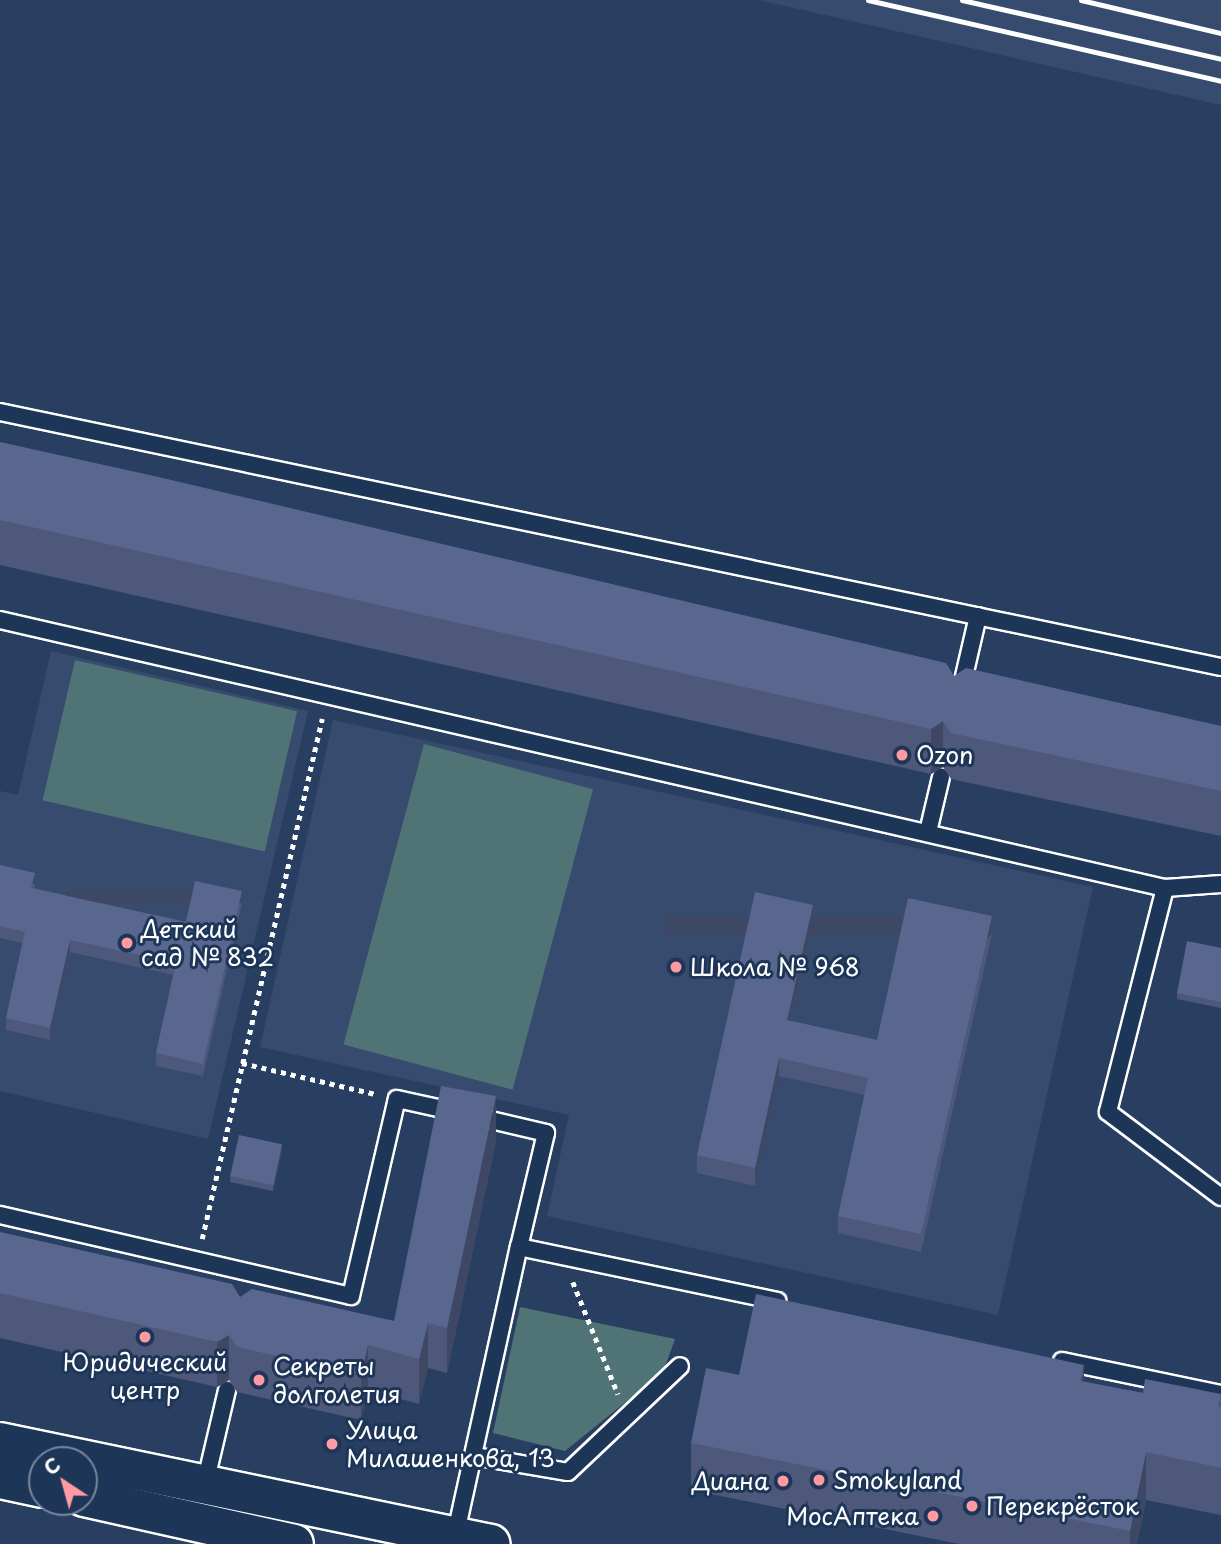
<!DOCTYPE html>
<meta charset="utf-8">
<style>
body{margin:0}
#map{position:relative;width:1221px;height:1544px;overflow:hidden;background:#293f62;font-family:"Playpen Sans",sans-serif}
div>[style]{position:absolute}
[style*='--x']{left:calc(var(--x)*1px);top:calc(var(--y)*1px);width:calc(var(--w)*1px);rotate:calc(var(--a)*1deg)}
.built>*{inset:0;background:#374b6f}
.green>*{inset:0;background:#507475;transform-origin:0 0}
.path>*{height:4.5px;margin-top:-2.25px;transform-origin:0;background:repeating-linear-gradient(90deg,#fff 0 5px,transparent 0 10px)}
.roads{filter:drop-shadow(2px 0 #fff) drop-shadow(-2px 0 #fff) drop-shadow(0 2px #fff) drop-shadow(0 -2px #fff)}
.service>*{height:16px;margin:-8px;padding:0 8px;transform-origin:8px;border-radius:8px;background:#1d3557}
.secondary>*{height:38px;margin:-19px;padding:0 19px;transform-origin:19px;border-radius:19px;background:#1d3557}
.rail>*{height:5px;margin:-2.5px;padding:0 2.5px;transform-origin:2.5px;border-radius:2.5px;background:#fff}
.wall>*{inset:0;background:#4d587a}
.shaded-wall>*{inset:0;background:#3e4763;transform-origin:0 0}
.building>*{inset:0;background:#59668e;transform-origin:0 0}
.dots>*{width:19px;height:19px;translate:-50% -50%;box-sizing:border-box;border:4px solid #1d3557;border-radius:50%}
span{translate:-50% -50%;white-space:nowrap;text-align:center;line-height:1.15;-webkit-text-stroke:6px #1d3557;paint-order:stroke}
.poi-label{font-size:24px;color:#fff}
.left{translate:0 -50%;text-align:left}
.right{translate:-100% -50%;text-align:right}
.north{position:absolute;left:28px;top:1446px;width:70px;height:70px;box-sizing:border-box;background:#1d3557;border:2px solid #77869a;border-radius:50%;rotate:324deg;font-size:19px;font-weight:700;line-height:28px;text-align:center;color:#fff}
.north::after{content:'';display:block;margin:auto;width:24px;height:32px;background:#ff9aa2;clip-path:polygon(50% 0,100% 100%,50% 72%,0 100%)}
</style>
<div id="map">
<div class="built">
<div style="clip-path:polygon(759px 0,1221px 0,1221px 105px)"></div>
<div style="clip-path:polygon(51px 651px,308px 711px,208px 1139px,0 1091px,0 791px,18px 795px)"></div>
<div style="clip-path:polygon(333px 720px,1093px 887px,998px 1315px,547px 1216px,569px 1115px,260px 1047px)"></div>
</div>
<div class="green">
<div style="left:75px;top:660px;width:228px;height:144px;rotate:13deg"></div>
<div style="left:424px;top:744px;width:175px;height:311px;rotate:15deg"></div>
<div style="clip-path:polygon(520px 1307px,675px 1339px,663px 1372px,565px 1451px,493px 1433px)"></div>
</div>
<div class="path">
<div style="--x:242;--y:1063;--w:137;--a:13.1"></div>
<div style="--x:202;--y:1239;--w:534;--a:-77.01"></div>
<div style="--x:573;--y:1282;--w:121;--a:68.1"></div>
</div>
<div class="roads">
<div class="service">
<div style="--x:0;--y:412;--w:1247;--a:11.8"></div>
<div style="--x:0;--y:620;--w:1195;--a:12.96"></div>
<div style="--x:961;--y:689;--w:75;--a:-76.9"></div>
<div style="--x:928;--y:832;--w:57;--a:-76.7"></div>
<div style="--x:1221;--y:884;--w:56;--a:175.9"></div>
<div style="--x:1165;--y:888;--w:231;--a:104.3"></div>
<div style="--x:1108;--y:1112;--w:141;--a:37"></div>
<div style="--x:478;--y:1117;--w:70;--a:13.2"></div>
<div style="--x:546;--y:1133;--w:117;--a:103.3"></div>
<div style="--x:0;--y:1215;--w:360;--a:13"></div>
<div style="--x:351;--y:1296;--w:202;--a:-76.9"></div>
<div style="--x:397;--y:1099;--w:60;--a:12.4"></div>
<div style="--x:1062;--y:1361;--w:162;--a:11.7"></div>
<div style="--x:474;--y:1456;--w:95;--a:9.7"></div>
<div style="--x:568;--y:1472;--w:154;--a:-43.4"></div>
<div style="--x:205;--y:1484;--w:97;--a:-76.8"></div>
<div style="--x:455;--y:1537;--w:297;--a:-77.6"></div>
<div style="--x:519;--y:1247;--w:264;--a:11.8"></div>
</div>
<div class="secondary">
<div style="--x:0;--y:1442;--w:501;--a:11.74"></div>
<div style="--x:0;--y:1479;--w:43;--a:12.1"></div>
<div style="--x:84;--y:1497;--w:215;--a:12.6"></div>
</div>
</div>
<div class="rail">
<div style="--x:868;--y:0;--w:362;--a:12.9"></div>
<div style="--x:962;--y:0;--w:266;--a:12.8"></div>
<div style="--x:1081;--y:0;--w:144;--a:13.3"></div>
</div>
<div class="wall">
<div style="clip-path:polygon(0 442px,954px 676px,1221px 726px,1221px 836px,951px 779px,943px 767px,931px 774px,0 565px)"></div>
<div style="clip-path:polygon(0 865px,35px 885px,34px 888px,186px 922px,242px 903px,203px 1076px,156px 1066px,156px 1053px,173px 975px,70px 952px,50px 1040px,6px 1030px,6px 1018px,22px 943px,0 938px)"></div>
<div style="clip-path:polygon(813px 922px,791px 1021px,877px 1040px,992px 934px,921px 1252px,838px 1233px,838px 1216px,865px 1095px,779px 1076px,755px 1186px,697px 1173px,697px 1155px)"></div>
<div style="clip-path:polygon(1221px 948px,1221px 1008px,1177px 999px,1177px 993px)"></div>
<div style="clip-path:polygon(496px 1141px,447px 1373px,428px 1368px,419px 1404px,368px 1390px,361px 1420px,237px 1392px,229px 1380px,217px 1387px,0 1338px,0 1232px,240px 1297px,394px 1321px)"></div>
<div style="clip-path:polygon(282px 1150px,273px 1191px,230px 1182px,230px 1176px)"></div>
<div style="clip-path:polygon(739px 1375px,1084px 1382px,1143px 1393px,1221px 1394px,1221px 1515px,1146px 1500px,1137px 1544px,959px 1544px,691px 1490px,691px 1443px)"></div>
</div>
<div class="shaded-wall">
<div style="clip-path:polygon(943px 721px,943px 767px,931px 774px,931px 729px)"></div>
<div style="left:242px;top:891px;width:12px;height:177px;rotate:90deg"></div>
<div style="clip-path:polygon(813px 905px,813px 922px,787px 1038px,787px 1020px)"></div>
<div style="left:992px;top:916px;width:18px;height:326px;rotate:90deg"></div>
<div style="clip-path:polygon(70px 940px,70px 952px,50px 1040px,50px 1028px)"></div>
<div style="clip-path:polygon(779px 1058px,779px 1076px,755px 1186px,755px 1168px)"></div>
<div style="clip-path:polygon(496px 1096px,496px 1141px,447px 1373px,447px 1328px)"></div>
<div style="clip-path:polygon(282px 1144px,282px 1150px,273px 1191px,273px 1185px)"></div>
<div style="clip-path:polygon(428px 1323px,428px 1368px,419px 1404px,419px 1359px)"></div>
<div style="clip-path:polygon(229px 1335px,229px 1380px,217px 1387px,217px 1342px)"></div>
<div style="clip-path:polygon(368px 1345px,368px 1390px,361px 1420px,361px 1375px)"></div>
<div style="clip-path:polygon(1084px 1365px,1084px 1413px,1081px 1381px)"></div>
<div style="clip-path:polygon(1146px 1452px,1146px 1500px,1137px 1544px,1130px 1544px,1130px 1531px)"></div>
</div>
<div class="building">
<div style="clip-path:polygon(0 442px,163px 478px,946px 663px,954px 676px,966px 668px,1221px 726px,1221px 791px,951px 733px,943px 721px,931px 729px,0 520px)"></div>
<div style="clip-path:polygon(0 865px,35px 873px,31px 888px,186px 922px,195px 881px,242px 891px,203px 1064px,156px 1053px,176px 963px,70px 940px,50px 1028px,6px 1018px,25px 932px,0 926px)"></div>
<div style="clip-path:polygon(755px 892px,813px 905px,787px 1020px,877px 1040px,908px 898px,992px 916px,921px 1234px,838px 1216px,868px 1078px,779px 1058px,755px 1168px,697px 1155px)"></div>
<div style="clip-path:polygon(1187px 941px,1221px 948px,1221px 1002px,1177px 993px)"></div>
<div style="clip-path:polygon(441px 1086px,496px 1096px,447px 1328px,428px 1323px,419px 1359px,368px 1345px,361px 1375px,237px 1347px,229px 1335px,217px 1342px,0 1293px,0 1232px,232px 1284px,240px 1297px,252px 1289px,394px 1321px)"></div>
<div style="left:239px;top:1135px;width:44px;height:42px;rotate:12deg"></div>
<div style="clip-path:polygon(756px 1294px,1084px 1365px,1081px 1381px,1143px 1393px,1145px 1379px,1221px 1394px,1218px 1407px,1221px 1407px,1221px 1468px,1146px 1452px,1130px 1531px,691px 1443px,706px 1368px,739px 1375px)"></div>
</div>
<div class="dots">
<div style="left:902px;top:755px;background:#ff9aa2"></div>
<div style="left:127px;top:943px;background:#ff9aa2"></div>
<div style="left:676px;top:967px;background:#ff9aa2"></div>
<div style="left:145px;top:1337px;background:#ff9aa2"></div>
<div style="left:259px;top:1380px;background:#ff9aa2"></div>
<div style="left:332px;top:1444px;background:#ff9aa2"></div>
<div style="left:819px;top:1480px;background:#ff9aa2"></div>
<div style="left:783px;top:1481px;background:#ff9aa2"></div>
<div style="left:972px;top:1506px;background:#ff9aa2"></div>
<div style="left:933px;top:1516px;background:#ff9aa2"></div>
</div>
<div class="poi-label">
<span class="left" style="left:916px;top:755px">Ozon</span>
<span class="left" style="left:141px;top:943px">Детский<br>сад № 832</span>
<span class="left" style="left:690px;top:967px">Школа № 968</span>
<span style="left:145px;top:1376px">Юридический<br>центр</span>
<span class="left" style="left:273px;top:1380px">Секреты<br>долголетия</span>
<span class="left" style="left:346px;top:1444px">Улица<br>Милашенкова, 13</span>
<span class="left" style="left:833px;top:1480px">Smokyland</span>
<span class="right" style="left:769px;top:1481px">Диана</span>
<span class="left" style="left:986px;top:1506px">Перекрёсток</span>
<span class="right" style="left:919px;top:1516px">МосАптека</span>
</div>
<div class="north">С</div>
</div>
